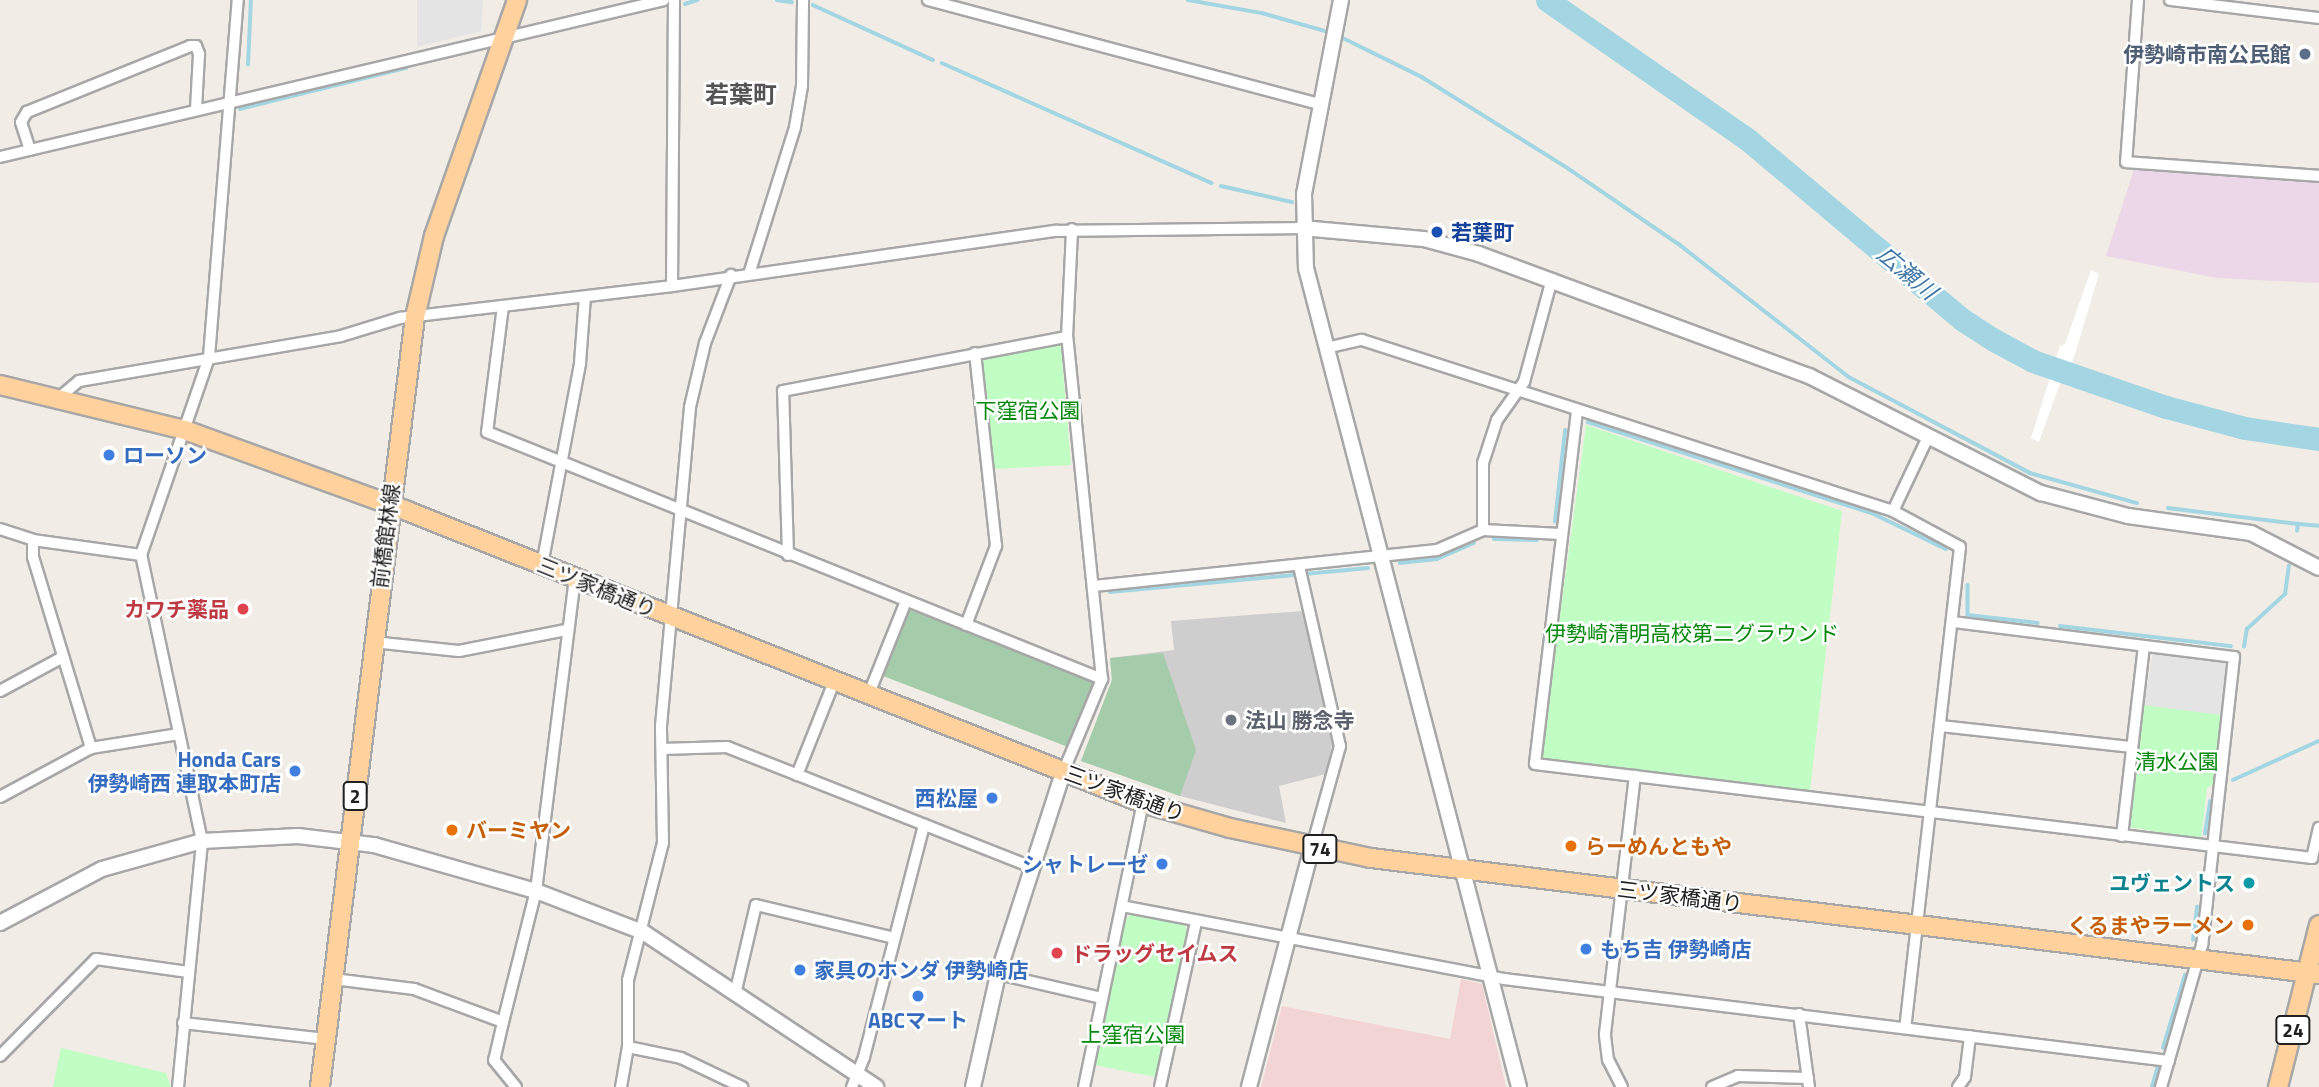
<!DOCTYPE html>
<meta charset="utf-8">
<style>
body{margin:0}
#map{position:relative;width:2319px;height:1087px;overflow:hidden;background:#f1ede6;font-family:"Titillium Web","Noto Sans JP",sans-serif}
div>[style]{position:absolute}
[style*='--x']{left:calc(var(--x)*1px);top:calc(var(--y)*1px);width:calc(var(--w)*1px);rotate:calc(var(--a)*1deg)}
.commercial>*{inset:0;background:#f3d4d4}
.industrial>*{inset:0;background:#ebd7e8}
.religious>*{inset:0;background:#cecece}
.cemetery>*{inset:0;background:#a5ccaa}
.park>*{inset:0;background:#c0fec3}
.parking>*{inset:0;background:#e4e4e4}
.pier>*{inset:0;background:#fff}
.stream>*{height:3.5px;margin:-1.75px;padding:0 1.75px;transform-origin:1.75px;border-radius:1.75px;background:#a3d6e2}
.river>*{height:23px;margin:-11.5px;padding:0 11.5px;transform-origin:11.5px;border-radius:11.5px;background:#a3d6e2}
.roads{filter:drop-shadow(2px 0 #a7a7a7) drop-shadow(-2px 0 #a7a7a7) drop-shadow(0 2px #a7a7a7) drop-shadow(0 -2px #a7a7a7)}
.minor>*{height:10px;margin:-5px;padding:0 5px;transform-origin:5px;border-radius:5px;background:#fff}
.tertiary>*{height:14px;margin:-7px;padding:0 7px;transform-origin:7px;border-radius:7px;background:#fff}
.primary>*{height:18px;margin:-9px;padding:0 9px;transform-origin:9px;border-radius:9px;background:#ffd19d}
.dots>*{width:19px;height:19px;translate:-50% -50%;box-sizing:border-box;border:4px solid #fff;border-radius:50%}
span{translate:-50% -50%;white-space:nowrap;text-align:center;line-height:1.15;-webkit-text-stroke:5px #fff;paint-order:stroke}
.shield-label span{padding:2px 5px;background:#fff;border:2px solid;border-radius:5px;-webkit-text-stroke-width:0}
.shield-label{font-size:19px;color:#202020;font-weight:700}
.service-label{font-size:21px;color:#4e5e75;font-weight:700}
.right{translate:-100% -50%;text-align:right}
.transit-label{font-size:21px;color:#164399;font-weight:700}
.left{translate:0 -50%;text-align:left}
.park-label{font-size:21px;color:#03890a}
.shop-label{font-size:21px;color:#366cbe;font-weight:700}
.street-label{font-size:21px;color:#202020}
.health-label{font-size:21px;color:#be3a42;font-weight:700}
.worship-label{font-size:21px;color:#5b616d;font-weight:700}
.food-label{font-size:21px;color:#c56008;font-weight:700}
.culture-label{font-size:21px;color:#0d838f;font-weight:700}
.water-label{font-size:23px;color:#3f77a7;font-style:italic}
.quarter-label{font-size:24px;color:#535353;font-weight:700}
</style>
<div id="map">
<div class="commercial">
<div style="clip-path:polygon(1461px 979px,1482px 984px,1506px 1087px,1261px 1087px,1282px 1006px,1450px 1039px)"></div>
</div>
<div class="industrial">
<div style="clip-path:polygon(2135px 166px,2319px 180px,2319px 283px,2217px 278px,2106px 256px)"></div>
</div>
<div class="religious">
<div style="clip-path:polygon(1303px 611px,1332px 744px,1326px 774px,1279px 786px,1286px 823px,1180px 796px,1081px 761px,1112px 680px,1110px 658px,1174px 650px,1171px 621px)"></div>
</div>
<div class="cemetery">
<div style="clip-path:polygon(910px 610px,1092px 679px,1095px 684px,1068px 747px,883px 676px)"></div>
<div style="clip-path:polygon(1163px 653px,1196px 750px,1180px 796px,1081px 761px,1112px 680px,1110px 658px)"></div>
</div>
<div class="park">
<div style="clip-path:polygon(1056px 342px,1061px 347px,1071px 465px,994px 469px,982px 363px,986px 356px)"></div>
<div style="clip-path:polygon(1586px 425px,1842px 511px,1810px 791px,1545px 759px,1541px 755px)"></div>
<div style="clip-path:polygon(2144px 705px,2223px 715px,2214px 784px,2207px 788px,2201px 839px,2130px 827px)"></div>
<div style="clip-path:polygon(1131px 914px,1183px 924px,1187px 930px,1156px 1077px,1094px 1065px,1126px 919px)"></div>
<div style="clip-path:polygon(61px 1048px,166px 1073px,171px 1087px,53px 1087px)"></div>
</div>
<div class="parking">
<div style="clip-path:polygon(417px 0,483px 0,481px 31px,417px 47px)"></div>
<div style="clip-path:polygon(2153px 650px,2225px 658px,2230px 663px,2223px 715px,2144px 705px)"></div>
</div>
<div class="pier">
<div style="clip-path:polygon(2091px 270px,2099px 274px,2071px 367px,2065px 369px,2039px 442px,2031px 438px,2060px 346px,2065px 344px)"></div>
</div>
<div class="stream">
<div style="--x:777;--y:0;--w:15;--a:8"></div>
<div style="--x:1188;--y:0;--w:75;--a:10"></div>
<div style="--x:1262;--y:13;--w:73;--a:15.9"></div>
<div style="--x:685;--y:4;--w:13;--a:-18"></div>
<div style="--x:813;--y:5;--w:132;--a:24.6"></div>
<div style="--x:1339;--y:36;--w:93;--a:26.3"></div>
<div style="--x:1422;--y:77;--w:173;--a:32"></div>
<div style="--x:1569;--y:169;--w:135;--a:34.4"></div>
<div style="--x:1680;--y:245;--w:214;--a:38"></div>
<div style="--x:1849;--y:377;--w:205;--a:27.9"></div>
<div style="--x:2030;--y:473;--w:111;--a:15.7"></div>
<div style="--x:942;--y:63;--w:295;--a:24"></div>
<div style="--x:248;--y:65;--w:65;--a:-87.4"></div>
<div style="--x:240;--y:109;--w:171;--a:-13.9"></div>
<div style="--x:1221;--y:186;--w:73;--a:12.7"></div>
<div style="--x:1588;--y:422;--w:300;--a:17.8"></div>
<div style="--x:1874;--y:514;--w:80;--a:25.9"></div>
<div style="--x:2168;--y:508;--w:131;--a:7"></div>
<div style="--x:1555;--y:522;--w:92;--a:-83.7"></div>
<div style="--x:2297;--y:531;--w:7;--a:-82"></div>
<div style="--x:2298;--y:524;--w:21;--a:5"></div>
<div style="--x:1494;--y:539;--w:43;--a:1.3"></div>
<div style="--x:1400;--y:563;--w:37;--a:-6"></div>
<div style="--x:1437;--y:559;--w:40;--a:-23.4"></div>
<div style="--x:1968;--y:585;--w:30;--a:90"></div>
<div style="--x:1968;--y:615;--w:70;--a:6.5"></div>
<div style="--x:1110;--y:592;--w:259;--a:-5.3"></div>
<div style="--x:2060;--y:626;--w:172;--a:6.7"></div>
<div style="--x:2244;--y:647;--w:18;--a:-81"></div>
<div style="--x:2247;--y:629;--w:52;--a:-42.6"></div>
<div style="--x:2285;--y:594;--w:28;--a:-82"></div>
<div style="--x:2233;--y:780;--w:94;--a:-24.4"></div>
<div style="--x:2205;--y:834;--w:33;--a:-81"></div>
<div style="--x:2193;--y:940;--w:33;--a:-83"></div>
<div style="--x:2163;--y:1048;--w:76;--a:-73.2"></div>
<div style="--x:2152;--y:1087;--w:19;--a:-74"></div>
</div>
<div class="river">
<div style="--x:1547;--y:0;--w:244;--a:34.8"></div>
<div style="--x:1747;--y:139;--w:282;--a:40"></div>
<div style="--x:1963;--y:320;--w:37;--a:33"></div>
<div style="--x:1994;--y:340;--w:44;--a:28.3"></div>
<div style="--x:2033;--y:361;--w:141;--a:19.1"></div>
<div style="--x:2166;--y:407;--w:82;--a:14.9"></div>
<div style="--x:2245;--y:428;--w:75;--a:8.5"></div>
</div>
<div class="roads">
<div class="minor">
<div style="--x:928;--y:0;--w:405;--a:14.9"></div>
<div style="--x:2138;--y:0;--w:162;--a:94.2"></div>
<div style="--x:2126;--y:162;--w:194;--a:4.1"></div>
<div style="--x:2170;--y:0;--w:150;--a:6.9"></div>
<div style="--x:30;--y:150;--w:29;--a:-108"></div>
<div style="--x:21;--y:122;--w:12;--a:-59"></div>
<div style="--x:27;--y:112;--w:176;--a:-22"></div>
<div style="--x:190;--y:46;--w:6;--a:0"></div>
<div style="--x:196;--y:46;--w:9;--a:69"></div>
<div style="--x:199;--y:54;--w:56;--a:93.1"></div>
<div style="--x:0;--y:157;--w:682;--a:-13.3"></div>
<div style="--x:750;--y:271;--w:151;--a:-72.6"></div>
<div style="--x:795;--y:127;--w:42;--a:-80.3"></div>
<div style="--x:802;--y:86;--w:86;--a:-89.3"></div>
<div style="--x:672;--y:286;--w:286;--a:-89.6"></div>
<div style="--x:503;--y:306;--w:127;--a:97.2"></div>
<div style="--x:487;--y:432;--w:663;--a:21.88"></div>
<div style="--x:1326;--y:348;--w:37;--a:-13"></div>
<div style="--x:1362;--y:340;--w:558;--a:17.85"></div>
<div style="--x:1893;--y:511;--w:76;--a:28.2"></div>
<div style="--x:1960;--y:547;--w:483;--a:96.5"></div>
<div style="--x:61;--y:396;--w:23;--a:-40"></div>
<div style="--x:79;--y:381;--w:266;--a:-9.7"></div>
<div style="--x:341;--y:336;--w:62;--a:-17"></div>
<div style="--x:400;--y:318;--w:274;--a:-6.7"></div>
<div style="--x:672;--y:286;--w:388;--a:-8.2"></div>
<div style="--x:1056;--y:231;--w:246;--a:-0.7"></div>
<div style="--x:1577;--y:411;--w:355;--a:96.8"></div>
<div style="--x:1535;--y:764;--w:783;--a:6.9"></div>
<div style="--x:2312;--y:858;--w:31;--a:-77"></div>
<div style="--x:1893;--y:511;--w:82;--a:-64.7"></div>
<div style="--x:0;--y:529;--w:35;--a:18"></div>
<div style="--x:33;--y:540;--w:109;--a:7.9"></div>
<div style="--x:1483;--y:530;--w:67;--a:-90"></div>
<div style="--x:1483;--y:463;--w:45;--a:-72"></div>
<div style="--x:1497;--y:420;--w:47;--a:-54.6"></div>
<div style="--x:1524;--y:382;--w:107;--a:-74.8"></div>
<div style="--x:33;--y:540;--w:17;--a:90"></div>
<div style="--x:33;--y:557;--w:200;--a:73.1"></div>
<div style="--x:788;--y:555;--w:164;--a:-91.7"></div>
<div style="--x:783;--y:391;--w:289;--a:-10.8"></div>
<div style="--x:542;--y:565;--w:206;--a:-79.3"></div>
<div style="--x:580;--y:363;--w:66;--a:-85.7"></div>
<div style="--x:1299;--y:566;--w:185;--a:77.2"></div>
<div style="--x:1340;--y:746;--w:105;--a:105.5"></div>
<div style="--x:1094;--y:586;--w:345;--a:-6"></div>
<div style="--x:1437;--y:550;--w:50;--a:-23.5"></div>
<div style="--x:1483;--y:530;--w:78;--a:2.9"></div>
<div style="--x:1953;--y:622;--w:283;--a:7.1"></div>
<div style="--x:2234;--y:657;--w:290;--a:96.3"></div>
<div style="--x:2202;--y:945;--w:148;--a:106.1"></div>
<div style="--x:966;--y:625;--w:85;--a:-69.2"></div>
<div style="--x:996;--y:546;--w:194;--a:-96.2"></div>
<div style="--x:373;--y:642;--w:86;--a:6"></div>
<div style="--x:459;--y:651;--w:109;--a:-11.1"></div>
<div style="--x:0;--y:691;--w:72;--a:-28.4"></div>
<div style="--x:868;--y:696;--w:102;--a:-68.2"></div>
<div style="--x:1941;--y:726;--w:192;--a:6.3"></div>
<div style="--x:662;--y:749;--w:65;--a:-1.8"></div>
<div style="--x:727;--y:747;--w:327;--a:21.5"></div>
<div style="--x:1064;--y:770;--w:99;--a:-67.3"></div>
<div style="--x:1102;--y:679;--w:344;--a:-95.8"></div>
<div style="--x:1067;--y:337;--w:108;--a:-87.3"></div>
<div style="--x:797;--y:775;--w:100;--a:-68.3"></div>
<div style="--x:0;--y:797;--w:103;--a:-28.3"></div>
<div style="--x:91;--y:748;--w:89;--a:-9"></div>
<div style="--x:2122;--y:836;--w:191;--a:-83.4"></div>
<div style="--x:1122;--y:906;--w:389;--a:10.8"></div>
<div style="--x:1504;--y:979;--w:670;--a:7.03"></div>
<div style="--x:998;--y:974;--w:107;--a:13"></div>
<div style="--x:333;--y:979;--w:82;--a:7"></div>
<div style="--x:414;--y:989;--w:95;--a:20.3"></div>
<div style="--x:503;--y:1022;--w:135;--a:-75.9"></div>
<div style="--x:536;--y:891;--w:315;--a:-82.9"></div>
<div style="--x:736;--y:990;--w:87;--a:-76.8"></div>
<div style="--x:756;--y:905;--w:142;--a:13.4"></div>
<div style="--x:1799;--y:1014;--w:74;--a:82.2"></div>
<div style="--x:503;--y:1022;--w:39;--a:103"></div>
<div style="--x:494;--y:1060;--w:35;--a:51"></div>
<div style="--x:183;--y:1023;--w:144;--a:6.4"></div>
<div style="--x:628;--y:1047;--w:54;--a:11.7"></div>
<div style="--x:681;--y:1058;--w:68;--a:25.4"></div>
<div style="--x:0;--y:1056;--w:136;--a:-45.3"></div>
<div style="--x:96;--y:959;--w:93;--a:8"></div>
<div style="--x:178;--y:1087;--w:247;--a:-84.4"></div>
<div style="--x:202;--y:841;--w:292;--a:-102"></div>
<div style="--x:141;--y:555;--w:209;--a:-71"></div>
<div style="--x:209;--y:357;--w:358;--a:-85.4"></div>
<div style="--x:621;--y:1087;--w:41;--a:-80.1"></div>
<div style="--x:628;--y:1047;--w:67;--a:-90"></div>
<div style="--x:628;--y:980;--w:141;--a:-75.7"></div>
<div style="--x:663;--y:843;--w:117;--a:-91"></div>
<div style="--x:661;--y:726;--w:320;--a:-84.8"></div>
<div style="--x:690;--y:407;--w:66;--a:-76.8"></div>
<div style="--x:705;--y:343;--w:73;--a:-69.1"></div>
<div style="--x:852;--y:1087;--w:32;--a:-68"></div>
<div style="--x:864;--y:1057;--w:240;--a:-75.5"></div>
<div style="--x:1084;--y:1087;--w:290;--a:-78.3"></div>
<div style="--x:1160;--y:1087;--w:169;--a:-77.7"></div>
<div style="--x:1622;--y:1087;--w:30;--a:-117"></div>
<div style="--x:1608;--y:1060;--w:26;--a:-97"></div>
<div style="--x:1605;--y:1034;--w:260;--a:-83.4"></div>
<div style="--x:1712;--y:1087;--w:28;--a:-23"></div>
<div style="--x:1738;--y:1076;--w:70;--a:1.6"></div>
<div style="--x:1958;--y:1087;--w:12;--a:-55"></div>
<div style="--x:1965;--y:1077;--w:41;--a:-83"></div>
</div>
<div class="tertiary">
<div style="--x:1341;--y:0;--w:197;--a:100.8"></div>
<div style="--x:1304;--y:194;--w:74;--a:88.5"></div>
<div style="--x:1306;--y:268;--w:846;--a:75.42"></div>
<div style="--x:1302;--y:228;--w:122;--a:5.2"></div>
<div style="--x:1424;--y:239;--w:57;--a:15.3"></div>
<div style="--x:1479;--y:254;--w:352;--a:20.3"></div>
<div style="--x:1809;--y:376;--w:260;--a:26.8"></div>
<div style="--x:2041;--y:493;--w:90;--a:14.8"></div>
<div style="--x:2128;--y:516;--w:124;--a:7.9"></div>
<div style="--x:2251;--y:533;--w:76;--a:27.2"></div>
<div style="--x:0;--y:923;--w:115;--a:-27.9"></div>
<div style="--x:102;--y:869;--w:104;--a:-15.6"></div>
<div style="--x:202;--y:841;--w:96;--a:-3"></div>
<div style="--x:298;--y:836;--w:77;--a:6.8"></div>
<div style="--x:374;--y:845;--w:168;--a:15.9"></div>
<div style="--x:536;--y:891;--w:115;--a:21"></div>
<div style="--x:643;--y:932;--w:280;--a:33.6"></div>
<div style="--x:973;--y:1087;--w:116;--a:-77.5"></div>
<div style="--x:998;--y:974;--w:214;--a:-72.1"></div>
<div style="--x:1249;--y:1087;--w:248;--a:-75.3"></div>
</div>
<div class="primary">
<div style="--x:0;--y:385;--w:190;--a:13.7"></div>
<div style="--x:185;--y:430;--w:236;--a:20"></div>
<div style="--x:407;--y:511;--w:792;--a:21.64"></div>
<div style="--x:1143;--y:803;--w:91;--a:16"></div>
<div style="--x:1230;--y:828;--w:144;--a:12"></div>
<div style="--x:1371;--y:858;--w:955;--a:6.98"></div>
<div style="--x:320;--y:1087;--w:776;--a:-82.97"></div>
<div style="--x:415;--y:317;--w:83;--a:-76.8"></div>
<div style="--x:434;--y:236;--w:250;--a:-70.6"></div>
<div style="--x:2278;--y:1087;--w:167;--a:-75.8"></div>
</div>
</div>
<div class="dots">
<div style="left:2305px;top:54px;background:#5c6f8a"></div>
<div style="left:1437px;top:232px;background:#1a4fb4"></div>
<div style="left:109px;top:455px;background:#3f7fe0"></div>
<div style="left:243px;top:609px;background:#e0444e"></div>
<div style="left:1231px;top:720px;background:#6b7280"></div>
<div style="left:295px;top:771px;background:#3f7fe0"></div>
<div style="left:992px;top:798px;background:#3f7fe0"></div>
<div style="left:452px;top:830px;background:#e8710a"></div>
<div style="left:1571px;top:846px;background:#e8710a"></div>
<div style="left:1162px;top:864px;background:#3f7fe0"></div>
<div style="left:2249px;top:883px;background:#0f9aa8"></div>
<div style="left:2248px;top:925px;background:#e8710a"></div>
<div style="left:1586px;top:949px;background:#3f7fe0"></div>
<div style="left:1057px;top:953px;background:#e0444e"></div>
<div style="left:800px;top:970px;background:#3f7fe0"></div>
<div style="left:918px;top:996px;background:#3f7fe0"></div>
</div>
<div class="shield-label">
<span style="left:355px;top:796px">2</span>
<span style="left:1320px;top:849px">74</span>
<span style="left:2293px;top:1030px">24</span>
</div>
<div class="service-label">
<span class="right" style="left:2291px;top:54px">伊勢崎市南公民館</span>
</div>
<div class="transit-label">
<span class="left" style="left:1451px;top:232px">若葉町</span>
</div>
<div class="park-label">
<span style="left:1028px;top:410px">下窪宿公園</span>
<span style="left:1692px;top:633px">伊勢崎清明高校第二グラウンド</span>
<span style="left:2177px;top:761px">清水公園</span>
<span style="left:1133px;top:1034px">上窪宿公園</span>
</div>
<div class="shop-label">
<span class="left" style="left:123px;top:455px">ローソン</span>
<span class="right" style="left:281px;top:771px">Honda Cars<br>伊勢崎西 連取本町店</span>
<span class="right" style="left:978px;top:798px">西松屋</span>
<span class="right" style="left:1148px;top:864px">シャトレーゼ</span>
<span class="left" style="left:1600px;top:949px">もち吉 伊勢崎店</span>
<span class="left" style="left:814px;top:970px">家具のホンダ 伊勢崎店</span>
<span style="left:918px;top:1020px">ABCマート</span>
</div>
<div class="street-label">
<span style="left:385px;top:536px;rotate:-83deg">前橋館林線</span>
<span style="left:597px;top:587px;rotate:22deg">三ツ家橋通り</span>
<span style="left:1125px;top:793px;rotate:20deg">三ツ家橋通り</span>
<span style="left:1680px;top:896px;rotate:7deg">三ツ家橋通り</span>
</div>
<div class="health-label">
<span class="right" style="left:229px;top:609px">カワチ薬品</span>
<span class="left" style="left:1071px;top:953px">ドラッグセイムス</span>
</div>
<div class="worship-label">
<span class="left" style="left:1245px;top:720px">法山 勝念寺</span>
</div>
<div class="food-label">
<span class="left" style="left:466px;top:830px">バーミヤン</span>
<span class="left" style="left:1585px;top:846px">らーめんともや</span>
<span class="right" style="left:2234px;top:925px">くるまやラーメン</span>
</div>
<div class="culture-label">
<span class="right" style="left:2235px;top:883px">ユヴェントス</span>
</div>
<div class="water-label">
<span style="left:1907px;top:273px;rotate:40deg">広瀬川</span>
</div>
<div class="quarter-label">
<span style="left:741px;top:95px">若葉町</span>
</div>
</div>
